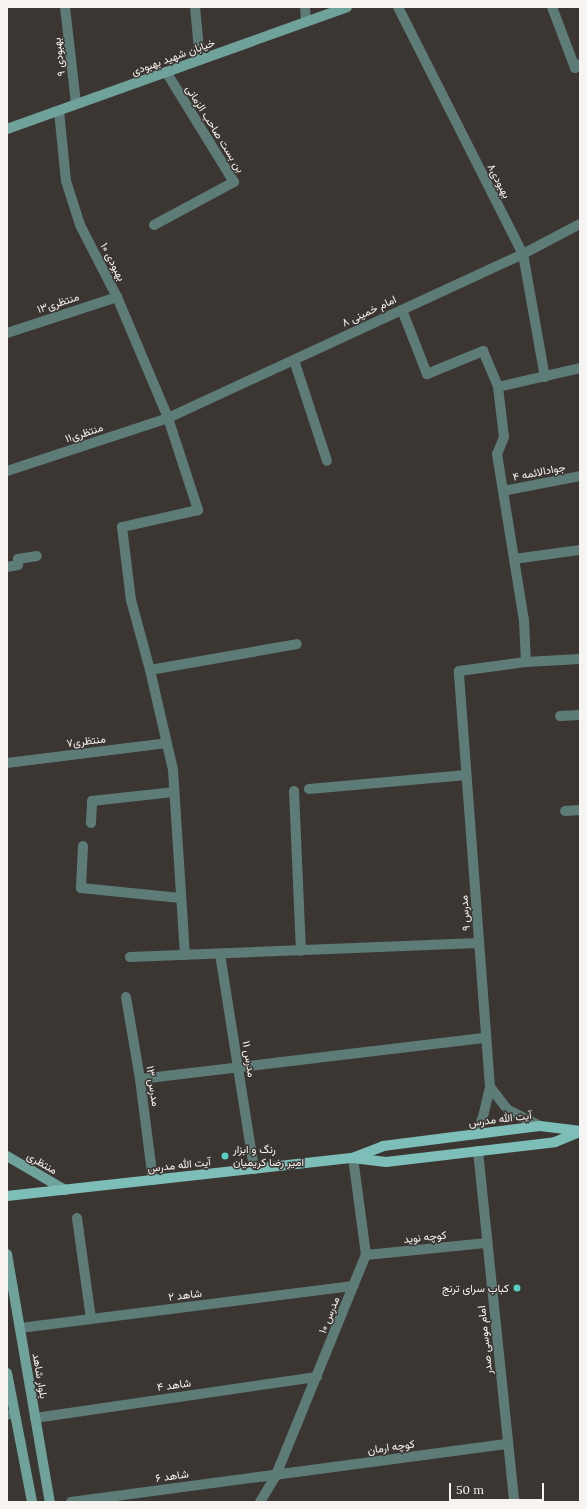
<!DOCTYPE html>
<meta charset="utf-8">
<style>
body{margin:0}
#map{position:relative;width:587px;height:1509px;overflow:hidden;background:#3c3633;font-family:Lora,Vazirmatn,serif}
div>[style]{position:absolute}
[style*='--x']{left:calc(var(--x)*1px);top:calc(var(--y)*1px);width:calc(var(--w)*1px);rotate:calc(var(--a)*1deg)}
.street>*{height:10px;margin:-5px;padding:0 5px;transform-origin:5px;border-radius:5px;background:#5d7c78}
.secondary>*{height:10px;margin:-5px;padding:0 5px;transform-origin:5px;border-radius:5px;background:#70a29c}
.primary>*{height:10px;margin:-5px;padding:0 5px;transform-origin:5px;border-radius:5px;background:#7dbfb8}
.dots>*{width:11px;height:11px;translate:-50% -50%;box-sizing:border-box;border:2px solid #3c3633;border-radius:50%}
span{translate:-50% -50%;white-space:nowrap;text-align:center;line-height:1.15;-webkit-text-stroke:3px #3c3633;paint-order:stroke}
.street-label{font-size:11px;color:#f7f3f1}
.poi-label{font-size:11px;color:#f7f3f1}
.left{translate:0 -50%;text-align:left}
.right{translate:-100% -50%;text-align:right}
.frame{position:absolute;inset:0;border:8px solid #f7f3f1;pointer-events:none}
.scale{position:absolute;left:449px;top:1483px;width:95px;height:18px;box-sizing:border-box;border:2px solid #f7f3f1;border-top:0;padding-left:5px;font-size:12px;line-height:14px;white-space:nowrap;color:#f7f3f1;-webkit-text-stroke:3px #3c3633;paint-order:stroke}
</style>
<div id="map">
<div class="street">
<div style="--x:65;--y:7;--w:98;--a:83.5"></div>
<div style="--x:195;--y:7;--w:53;--a:84.6"></div>
<div style="--x:305;--y:7;--w:15;--a:86"></div>
<div style="--x:398;--y:7;--w:277;--a:63.2"></div>
<div style="--x:523;--y:254;--w:125;--a:79.9"></div>
<div style="--x:552;--y:7;--w:65;--a:69.3"></div>
<div style="--x:575;--y:68;--w:6;--a:-39"></div>
<div style="--x:59;--y:111;--w:70;--a:84.3"></div>
<div style="--x:66;--y:181;--w:46;--a:72.3"></div>
<div style="--x:80;--y:225;--w:81;--a:62.8"></div>
<div style="--x:117;--y:297;--w:131;--a:67.1"></div>
<div style="--x:168;--y:418;--w:97;--a:71.9"></div>
<div style="--x:198;--y:510;--w:78;--a:167.4"></div>
<div style="--x:122;--y:527;--w:74;--a:83"></div>
<div style="--x:131;--y:600;--w:73;--a:74.8"></div>
<div style="--x:150;--y:670;--w:103;--a:77"></div>
<div style="--x:173;--y:770;--w:185;--a:86.3"></div>
<div style="--x:154;--y:225;--w:91;--a:-28.3"></div>
<div style="--x:234;--y:182;--w:129;--a:-121.7"></div>
<div style="--x:402;--y:310;--w:69;--a:68.7"></div>
<div style="--x:427;--y:374;--w:61;--a:-22.3"></div>
<div style="--x:483;--y:351;--w:39;--a:67"></div>
<div style="--x:498;--y:387;--w:50;--a:83.2"></div>
<div style="--x:504;--y:437;--w:18;--a:112"></div>
<div style="--x:497;--y:454;--w:168;--a:80.8"></div>
<div style="--x:524;--y:620;--w:42;--a:87.3"></div>
<div style="--x:7;--y:333;--w:116;--a:-18.1"></div>
<div style="--x:294;--y:360;--w:106;--a:71.9"></div>
<div style="--x:498;--y:387;--w:84;--a:-13"></div>
<div style="--x:7;--y:471;--w:169;--a:-18.2"></div>
<div style="--x:168;--y:418;--w:391;--a:-24.8"></div>
<div style="--x:523;--y:254;--w:64;--a:-27.8"></div>
<div style="--x:503;--y:491;--w:78;--a:-11"></div>
<div style="--x:514;--y:559;--w:67;--a:-7.8"></div>
<div style="--x:7;--y:567;--w:11;--a:-10"></div>
<div style="--x:18;--y:565;--w:6;--a:-90"></div>
<div style="--x:18;--y:559;--w:19;--a:-9"></div>
<div style="--x:150;--y:670;--w:149;--a:-10"></div>
<div style="--x:560;--y:716;--w:20;--a:-3"></div>
<div style="--x:7;--y:763;--w:161;--a:-7.1"></div>
<div style="--x:309;--y:789;--w:158;--a:-5.1"></div>
<div style="--x:294;--y:791;--w:160;--a:87.5"></div>
<div style="--x:565;--y:811;--w:15;--a:-4"></div>
<div style="--x:91;--y:823;--w:22;--a:-87"></div>
<div style="--x:92;--y:801;--w:81;--a:-6.3"></div>
<div style="--x:83;--y:846;--w:42;--a:92.7"></div>
<div style="--x:81;--y:888;--w:100;--a:5.7"></div>
<div style="--x:220;--y:954;--w:218;--a:81"></div>
<div style="--x:130;--y:957;--w:349;--a:-2.3"></div>
<div style="--x:126;--y:997;--w:83;--a:80.3"></div>
<div style="--x:140;--y:1079;--w:102;--a:82.7"></div>
<div style="--x:140;--y:1079;--w:348;--a:-6.8"></div>
<div style="--x:540;--y:1126;--w:36;--a:-153"></div>
<div style="--x:508;--y:1110;--w:29;--a:-128"></div>
<div style="--x:490;--y:1087;--w:417;--a:-94.3"></div>
<div style="--x:459;--y:671;--w:68;--a:-7.7"></div>
<div style="--x:526;--y:662;--w:54;--a:-3.2"></div>
<div style="--x:476;--y:1134;--w:18;--a:-68"></div>
<div style="--x:483;--y:1117;--w:31;--a:-77"></div>
<div style="--x:478;--y:1151;--w:353;--a:84.1"></div>
<div style="--x:77;--y:1218;--w:102;--a:82.1"></div>
<div style="--x:366;--y:1255;--w:122;--a:-5.7"></div>
<div style="--x:20;--y:1328;--w:336;--a:-7.2"></div>
<div style="--x:7;--y:1415;--w:8;--a:-14"></div>
<div style="--x:35;--y:1418;--w:285;--a:-8.3"></div>
<div style="--x:71;--y:1502;--w:441;--a:-7.6"></div>
<div style="--x:260;--y:1502;--w:31;--a:-59"></div>
<div style="--x:276;--y:1475;--w:238;--a:-67.8"></div>
<div style="--x:366;--y:1255;--w:98;--a:-97.6"></div>
</div>
<div class="secondary">
<div style="--x:7;--y:129;--w:361;--a:-19.7"></div>
<div style="--x:7;--y:1156;--w:67;--a:30.4"></div>
<div style="--x:7;--y:1254;--w:252;--a:80.2"></div>
<div style="--x:7;--y:1373;--w:131;--a:79"></div>
</div>
<div class="primary">
<div style="--x:355;--y:1157;--w:30;--a:-21"></div>
<div style="--x:383;--y:1146;--w:158;--a:-7.3"></div>
<div style="--x:540;--y:1126;--w:39;--a:7"></div>
<div style="--x:7;--y:1196;--w:348;--a:-6.3"></div>
<div style="--x:353;--y:1158;--w:33;--a:7"></div>
<div style="--x:386;--y:1162;--w:170;--a:-6.7"></div>
<div style="--x:555;--y:1142;--w:27;--a:-22"></div>
</div>
<div class="dots">
<div style="left:225px;top:1156px;background:#57cec2"></div>
<div style="left:517px;top:1288px;background:#57cec2"></div>
</div>
<div class="street-label">
<span style="left:59px;top:57px;rotate:-97deg">بهبودی ۹</span>
<span style="left:173px;top:57px;rotate:-20deg">خیابان شهید بهبودی</span>
<span style="left:215px;top:129px;rotate:58deg">بن بست صاحب الزمانی</span>
<span style="left:499px;top:181px;rotate:63deg">بهبودی۸</span>
<span style="left:113px;top:262px;rotate:63deg">بهبودی ۱۰</span>
<span style="left:58px;top:303px;rotate:-18deg">منتظری۱۳</span>
<span style="left:369px;top:311px;rotate:-25deg">امام خمینی ۸</span>
<span style="left:84px;top:433px;rotate:-18deg">منتظری۱۱</span>
<span style="left:539px;top:472px;rotate:-11deg">جوادالائمه ۴</span>
<span style="left:86px;top:741px;rotate:-7deg">منتظری۷</span>
<span style="left:465px;top:913px;rotate:-94deg">مدرس ۹</span>
<span style="left:249px;top:1059px;rotate:81deg">مدرس ۱۱</span>
<span style="left:153px;top:1086px;rotate:82deg">مدرس ۱۳</span>
<span style="left:500px;top:1119px;rotate:-7deg">آیت الله مدرس</span>
<span style="left:42px;top:1163px;rotate:30deg">منتظری</span>
<span style="left:179px;top:1165px;rotate:-6deg">آیت الله مدرس</span>
<span style="left:425px;top:1237px;rotate:-6deg">کوچه نوید</span>
<span style="left:185px;top:1295px;rotate:-7deg">شاهد ۲</span>
<span style="left:329px;top:1315px;rotate:-68deg">مدرس ۱۰</span>
<span style="left:485px;top:1340px;rotate:-96deg">امام موسی صدر</span>
<span style="left:40px;top:1376px;rotate:80deg">بلوار شاهد</span>
<span style="left:174px;top:1385px;rotate:-8deg">شاهد ۴</span>
<span style="left:391px;top:1447px;rotate:-8deg">کوچه ارمان</span>
<span style="left:172px;top:1476px;rotate:-8deg">شاهد ۶</span>
</div>
<div class="poi-label">
<span class="left" style="left:233px;top:1156px">رنگ و ابزار<br>امیر رضا کریمیان</span>
<span class="right" style="left:509px;top:1288px">کباب سرای ترنج</span>
</div>
<div class="frame"></div>
<div class="scale">50 m</div>
</div>
